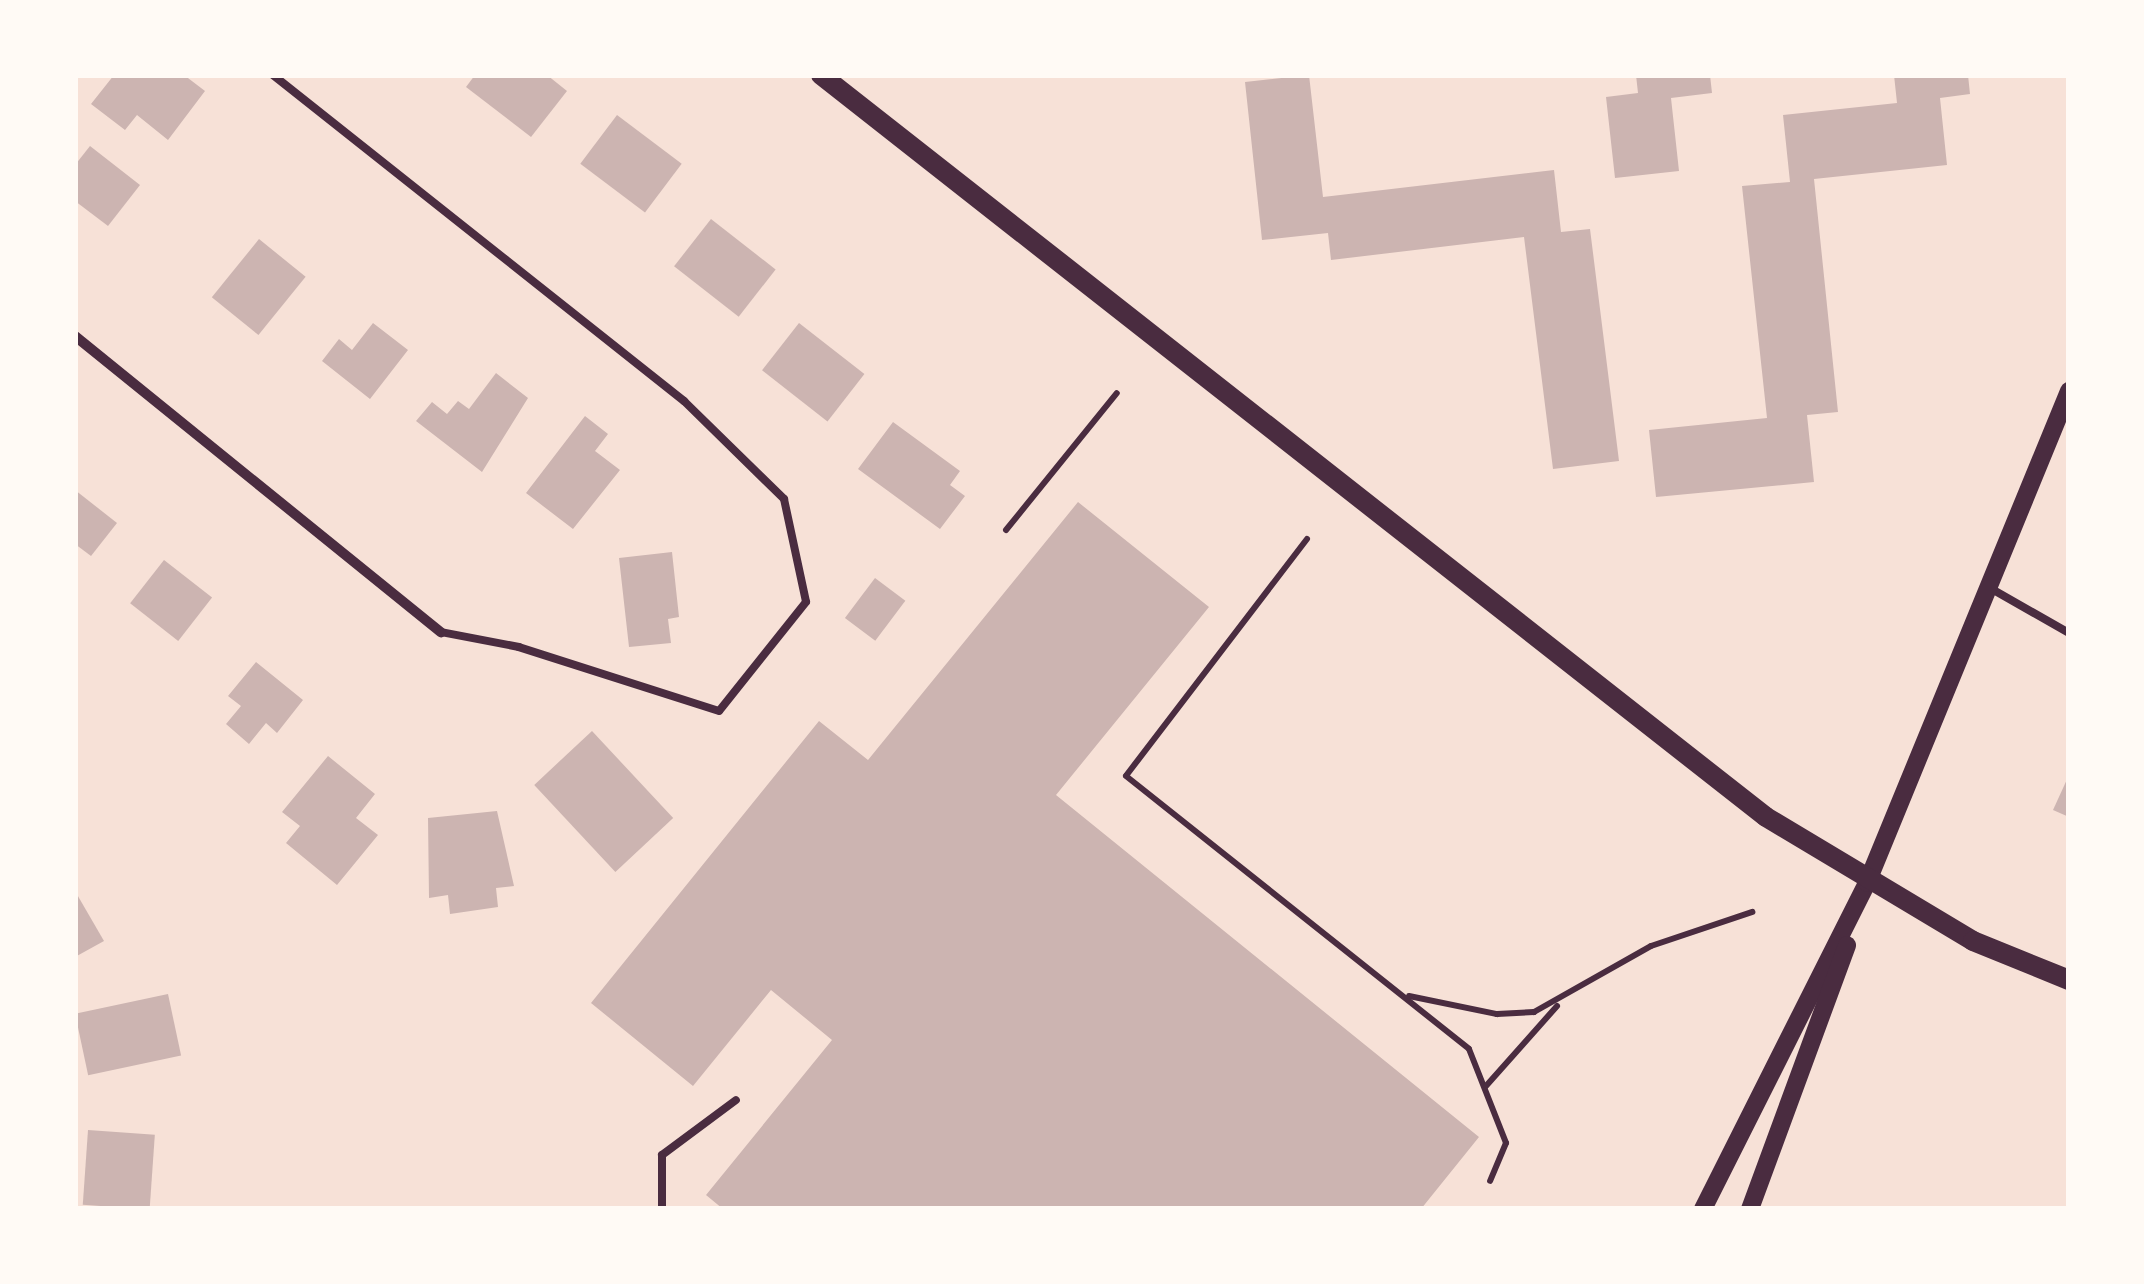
<!DOCTYPE html>
<style>
body{margin:0}
#map{position:relative;width:2144px;height:1284px;overflow:hidden;background:#f7e1d7;font-family:"Varela Round",sans-serif}
div>[style]{position:absolute}
[style*='--x']{left:calc(var(--x)*1px);top:calc(var(--y)*1px);width:calc(var(--w)*1px);rotate:calc(var(--a)*1deg)}
.building>*{inset:0;background:#ccb4b1;transform-origin:0 0}
.path>*{height:6px;margin:-3px;padding:0 3px;transform-origin:3px;border-radius:3px;background:#4a2c40}
.service>*{height:8px;margin:-4px;padding:0 4px;transform-origin:4px;border-radius:4px;background:#4a2c40}
.minor>*{height:10px;margin:-5px;padding:0 5px;transform-origin:5px;border-radius:5px;background:#4a2c40}
.tertiary>*{height:18px;margin:-9px;padding:0 9px;transform-origin:9px;border-radius:9px;background:#4a2c40}
.secondary>*{height:20px;margin:-10px;padding:0 10px;transform-origin:10px;border-radius:10px;background:#4a2c40}
span{translate:-50% -50%;white-space:nowrap;text-align:center;line-height:1.15;-webkit-text-stroke:8px #fffaf5;paint-order:stroke}
.frame{position:absolute;inset:0;border:78px solid #fffaf5;pointer-events:none}
</style>
<div id="map">
<div class="building">
<div style="clip-path:polygon(114px 75px,184px 75px,205px 91px,168px 140px,137px 115px,125px 130px,91px 104px)"></div>
<div style="clip-path:polygon(475px 75px,547px 75px,567px 91px,531px 137px,466px 87px)"></div>
<div style="clip-path:polygon(1309px 75px,1323px 197px,1554px 170px,1561px 232px,1590px 229px,1619px 461px,1553px 469px,1524px 237px,1331px 260px,1328px 233px,1262px 240px,1245px 82px)"></div>
<div style="clip-path:polygon(1636px 75px,1710px 75px,1712px 93px,1671px 98px,1679px 171px,1615px 178px,1606px 97px,1638px 93px)"></div>
<div style="clip-path:polygon(1894px 75px,1968px 75px,1970px 94px,1940px 98px,1947px 165px,1814px 179px,1838px 412px,1807px 415px,1814px 482px,1656px 497px,1649px 430px,1767px 418px,1742px 186px,1790px 182px,1783px 115px,1897px 103px)"></div>
<div style="left:617px;top:115px;width:81px;height:61px;rotate:37deg"></div>
<div style="clip-path:polygon(90px 146px,140px 185px,108px 226px,75px 201px,75px 165px)"></div>
<div style="left:711px;top:219px;width:82px;height:60px;rotate:38deg"></div>
<div style="left:259px;top:239px;width:60px;height:75px;rotate:39deg"></div>
<div style="clip-path:polygon(373px 323px,408px 350px,370px 399px,322px 361px,339px 339px,352px 350px)"></div>
<div style="left:799px;top:323px;width:83px;height:60px;rotate:38deg"></div>
<div style="clip-path:polygon(496px 373px,528px 398px,482px 472px,416px 421px,432px 402px,447px 414px,458px 401px,469px 409px)"></div>
<div style="clip-path:polygon(585px 416px,608px 434px,595px 451px,620px 470px,573px 529px,526px 493px)"></div>
<div style="clip-path:polygon(893px 422px,960px 471px,950px 485px,965px 496px,940px 529px,858px 469px)"></div>
<div style="clip-path:polygon(75px 490px,117px 523px,91px 556px,75px 544px)"></div>
<div style="clip-path:polygon(1078px 502px,1209px 607px,1056px 795px,1479px 1137px,1421px 1209px,723px 1209px,706px 1195px,832px 1040px,771px 990px,693px 1086px,591px 1003px,819px 721px,868px 760px)"></div>
<div style="clip-path:polygon(672px 552px,679px 617px,668px 619px,671px 643px,629px 647px,619px 558px)"></div>
<div style="left:164px;top:560px;width:61px;height:55px;rotate:38deg"></div>
<div style="left:875px;top:578px;width:38px;height:50px;rotate:37deg"></div>
<div style="clip-path:polygon(256px 662px,303px 700px,277px 733px,266px 723px,249px 744px,226px 724px,241px 706px,228px 696px)"></div>
<div style="left:592px;top:731px;width:119px;height:79px;rotate:47deg"></div>
<div style="clip-path:polygon(328px 756px,375px 794px,356px 818px,378px 835px,337px 885px,286px 843px,300px 826px,282px 812px)"></div>
<div style="clip-path:polygon(2069px 775px,2069px 817px,2053px 810px)"></div>
<div style="clip-path:polygon(497px 811px,514px 886px,496px 888px,498px 907px,450px 914px,448px 895px,429px 898px,428px 818px)"></div>
<div style="clip-path:polygon(75px 891px,104px 941px,75px 957px)"></div>
<div style="left:168px;top:994px;width:63px;height:95px;rotate:78deg"></div>
<div style="left:88px;top:1130px;width:67px;height:75px;rotate:4deg"></div>
</div>
<div class="path">
<div style="--x:1006;--y:530;--w:176;--a:-51"></div>
<div style="--x:1307;--y:539;--w:298;--a:127.4"></div>
<div style="--x:1126;--y:776;--w:438;--a:38.5"></div>
<div style="--x:1469;--y:1049;--w:101;--a:68.5"></div>
<div style="--x:1506;--y:1143;--w:41;--a:112.8"></div>
<div style="--x:1409;--y:996;--w:90;--a:11.6"></div>
<div style="--x:1497;--y:1014;--w:37;--a:-3"></div>
<div style="--x:1534;--y:1012;--w:134;--a:-29.4"></div>
<div style="--x:1651;--y:946;--w:107;--a:-18.6"></div>
<div style="--x:1486;--y:1086;--w:107;--a:-48.4"></div>
</div>
<div class="service">
<div style="--x:273;--y:75;--w:525;--a:38.42"></div>
<div style="--x:684;--y:401;--w:140;--a:44.4"></div>
<div style="--x:784;--y:499;--w:105;--a:77.9"></div>
<div style="--x:806;--y:602;--w:139;--a:128.6"></div>
<div style="--x:719;--y:711;--w:210;--a:-162.3"></div>
<div style="--x:519;--y:647;--w:79;--a:-169.1"></div>
<div style="--x:1990;--y:588;--w:91;--a:29.7"></div>
<div style="--x:662;--y:1209;--w:54;--a:-90"></div>
<div style="--x:662;--y:1155;--w:92;--a:-36.6"></div>
</div>
<div class="minor">
<div style="--x:75;--y:336;--w:471;--a:39"></div>
</div>
<div class="tertiary">
<div style="--x:1703;--y:1209;--w:365;--a:-63.3"></div>
<div style="--x:1867;--y:883;--w:532;--a:-67.68"></div>
<div style="--x:1750;--y:1209;--w:281;--a:-69.8"></div>
</div>
<div class="secondary">
<div style="--x:821;--y:75;--w:1201;--a:38.14"></div>
<div style="--x:1766;--y:817;--w:241;--a:30.9"></div>
<div style="--x:1973;--y:941;--w:104;--a:22.1"></div>
</div>
<div class="frame"></div>
</div>
